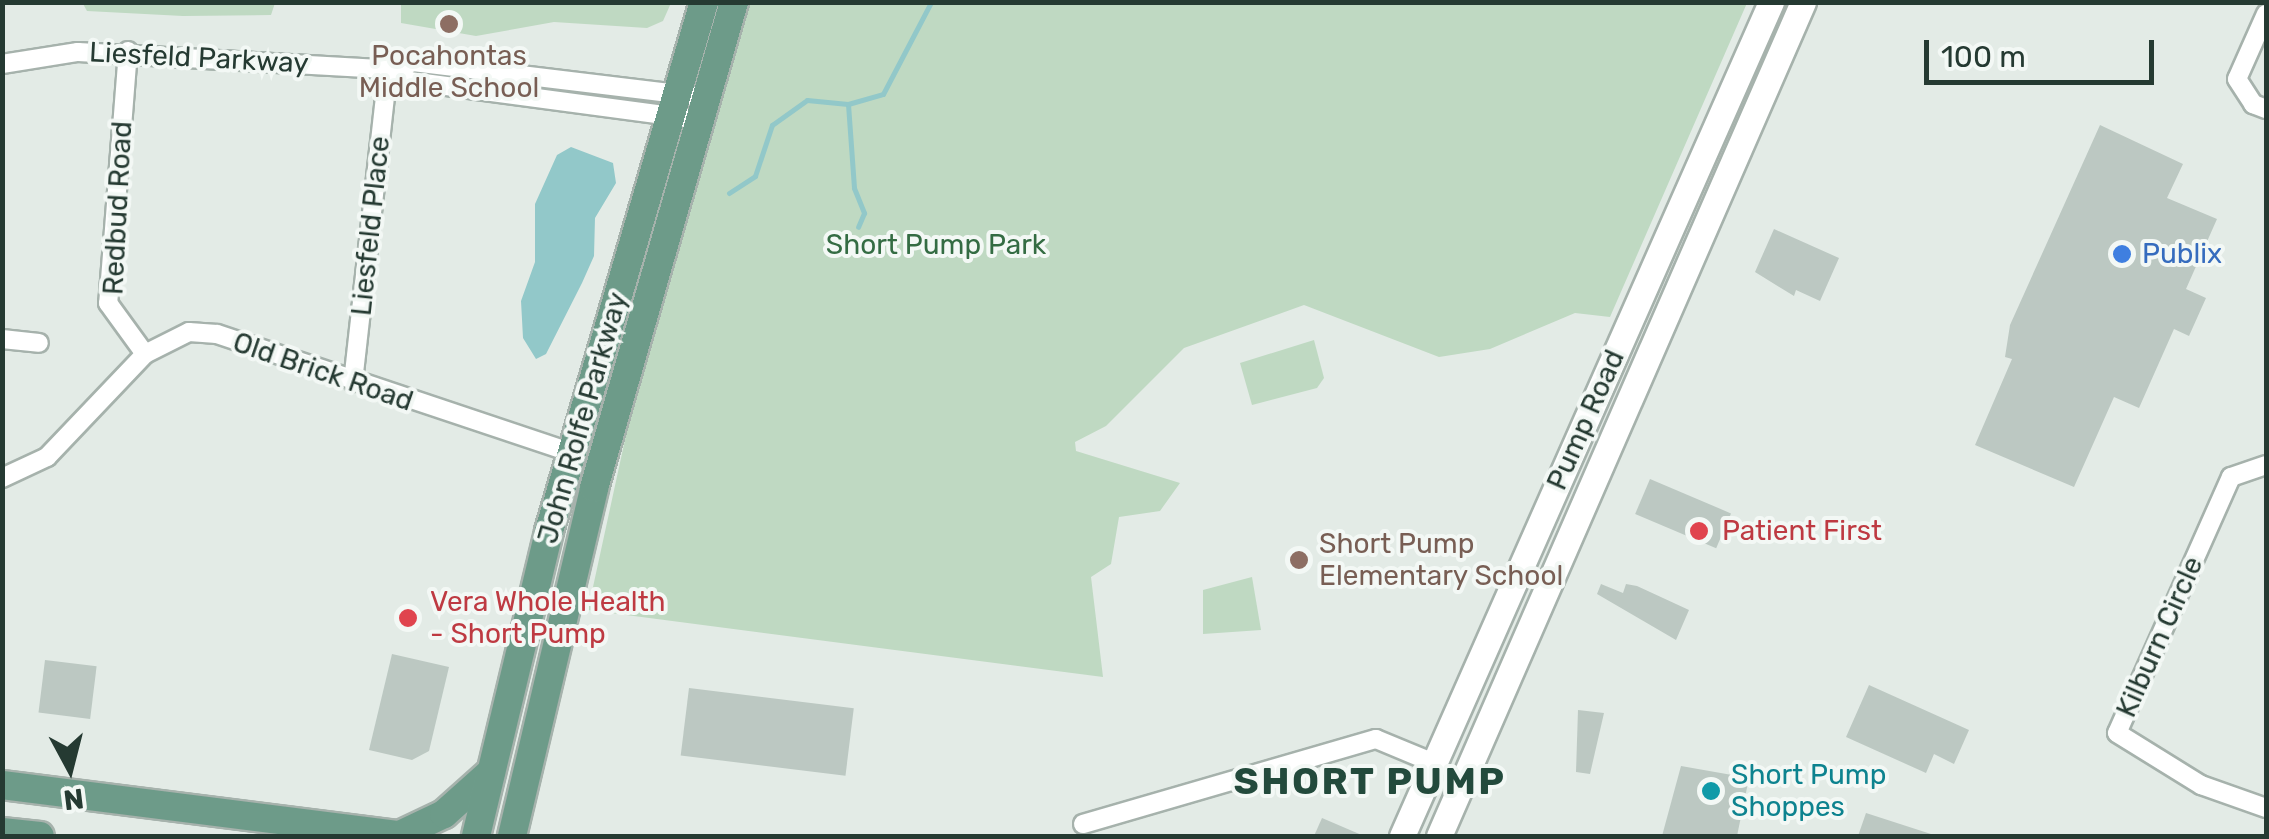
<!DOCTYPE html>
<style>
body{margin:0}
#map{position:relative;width:2269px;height:839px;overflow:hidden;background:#e3ebe6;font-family:Rubik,sans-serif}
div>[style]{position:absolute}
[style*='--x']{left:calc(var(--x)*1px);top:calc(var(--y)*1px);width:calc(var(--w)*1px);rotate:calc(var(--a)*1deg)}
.green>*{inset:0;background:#bfd9c2}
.water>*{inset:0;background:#92c8c9}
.stream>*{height:5px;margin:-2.5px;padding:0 2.5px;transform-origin:2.5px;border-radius:2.5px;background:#92c8c9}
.building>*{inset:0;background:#bcc8c2;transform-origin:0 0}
.roads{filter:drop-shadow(2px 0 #a6b2ac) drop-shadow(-2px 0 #a6b2ac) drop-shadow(0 2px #a6b2ac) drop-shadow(0 -2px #a6b2ac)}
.street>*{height:18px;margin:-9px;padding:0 9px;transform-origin:9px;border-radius:9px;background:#fff}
.secondary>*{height:25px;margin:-12.5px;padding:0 12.5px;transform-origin:12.5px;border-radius:12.5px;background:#fff}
.primary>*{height:28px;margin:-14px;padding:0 14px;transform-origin:14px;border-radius:14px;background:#6d9b89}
.dots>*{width:28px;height:28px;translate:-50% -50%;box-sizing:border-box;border:5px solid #f3f8f5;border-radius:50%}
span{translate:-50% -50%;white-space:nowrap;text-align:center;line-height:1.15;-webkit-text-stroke:8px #f3f8f5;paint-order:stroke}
.education-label{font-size:28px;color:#785e54}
.left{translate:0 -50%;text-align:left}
.street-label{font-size:28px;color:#253a32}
.park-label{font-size:28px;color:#346c43}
.shop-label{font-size:28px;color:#366cbe}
.health-label{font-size:28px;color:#be3a42}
.culture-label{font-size:28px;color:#0d838f}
.district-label{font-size:38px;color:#234a3c;font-weight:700;letter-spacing:2.5px}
.frame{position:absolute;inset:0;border:5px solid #253a32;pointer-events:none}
.north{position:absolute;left:20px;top:719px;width:100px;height:100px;-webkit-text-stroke:8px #f3f8f5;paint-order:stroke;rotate:173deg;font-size:28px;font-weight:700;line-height:40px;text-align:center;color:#253a32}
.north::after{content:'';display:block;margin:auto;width:35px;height:45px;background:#253a32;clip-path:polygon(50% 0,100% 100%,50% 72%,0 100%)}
.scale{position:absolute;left:1924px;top:40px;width:230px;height:45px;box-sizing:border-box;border:5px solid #253a32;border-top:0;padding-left:12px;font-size:30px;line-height:35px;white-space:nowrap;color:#253a32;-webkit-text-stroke:8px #f3f8f5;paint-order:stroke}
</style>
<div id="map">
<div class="green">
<div style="clip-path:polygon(82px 2px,275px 2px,275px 3px,271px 15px,183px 16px,87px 11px)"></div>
<div style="clip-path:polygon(401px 3px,401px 2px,671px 3px,663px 21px,647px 28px,554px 22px,476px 36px,401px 23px)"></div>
<div style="clip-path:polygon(750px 3px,750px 2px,1747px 3px,1610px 317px,1575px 313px,1490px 349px,1439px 357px,1304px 305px,1184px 348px,1106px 426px,1075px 442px,1076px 451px,1180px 483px,1160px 511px,1119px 517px,1111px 564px,1091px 577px,1103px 677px,588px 610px,631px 412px)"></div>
<div style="clip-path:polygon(1314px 340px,1324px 378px,1317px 388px,1252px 405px,1240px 363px)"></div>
<div style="clip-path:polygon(1252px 577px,1261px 630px,1203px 634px,1203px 590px)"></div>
</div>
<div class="water">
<div style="clip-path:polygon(571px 147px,613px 163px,616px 183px,595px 218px,594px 256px,582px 283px,546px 354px,536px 359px,523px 338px,521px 301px,535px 262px,535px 204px,557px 155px)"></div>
</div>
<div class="stream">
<div style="--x:848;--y:104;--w:84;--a:85.9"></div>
<div style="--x:854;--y:188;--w:27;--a:68"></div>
<div style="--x:864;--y:213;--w:15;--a:113"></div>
<div style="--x:729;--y:193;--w:31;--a:-33"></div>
<div style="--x:755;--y:176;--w:54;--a:-71.6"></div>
<div style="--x:772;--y:125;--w:43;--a:-35.5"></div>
<div style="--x:807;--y:100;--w:41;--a:5.6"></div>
<div style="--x:848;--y:104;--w:36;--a:-16"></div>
<div style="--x:883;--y:94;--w:104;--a:-62.4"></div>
</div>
<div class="building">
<div style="clip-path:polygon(2100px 125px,2183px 164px,2167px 198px,2217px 219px,2186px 289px,2206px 298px,2189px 336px,2174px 329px,2139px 408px,2114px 397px,2074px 487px,1975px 445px,2012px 359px,2005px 357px,2010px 325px)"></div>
<div style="clip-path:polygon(1774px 229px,1839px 258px,1820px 301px,1796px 290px,1794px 296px,1755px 272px)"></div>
<div style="left:1650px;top:479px;width:88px;height:38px;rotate:23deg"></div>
<div style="clip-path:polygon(1601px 584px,1623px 593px,1626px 584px,1637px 586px,1689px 610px,1676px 640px,1597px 594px)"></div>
<div style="clip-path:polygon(392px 654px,449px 667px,429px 751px,412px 760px,369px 750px)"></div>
<div style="left:45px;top:660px;width:52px;height:53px;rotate:7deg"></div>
<div style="clip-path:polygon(1869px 685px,1969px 730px,1954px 764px,1934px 754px,1926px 773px,1846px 737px)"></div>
<div style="left:689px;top:688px;width:166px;height:68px;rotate:7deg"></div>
<div style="clip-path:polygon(1578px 710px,1604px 713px,1590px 774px,1576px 772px)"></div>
<div style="clip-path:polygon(1681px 766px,1749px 778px,1737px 836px,1662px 836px)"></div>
<div style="clip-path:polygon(1866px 813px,1931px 834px,1931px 836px,1858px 836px)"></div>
<div style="clip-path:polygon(1322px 818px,1364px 836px,1314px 836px)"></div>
</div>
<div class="roads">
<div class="street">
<div style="--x:2266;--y:14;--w:71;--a:114"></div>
<div style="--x:2237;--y:79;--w:30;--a:57"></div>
<div style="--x:2253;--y:104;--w:14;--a:21"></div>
<div style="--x:128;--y:51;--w:253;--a:94.5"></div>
<div style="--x:108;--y:303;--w:63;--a:54"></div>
<div style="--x:2;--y:64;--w:77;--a:-9"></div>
<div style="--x:78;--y:52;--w:320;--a:3.2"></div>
<div style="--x:397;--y:70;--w:18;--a:-27"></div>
<div style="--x:413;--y:62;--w:298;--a:6.9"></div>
<div style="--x:397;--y:70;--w:16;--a:43"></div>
<div style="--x:409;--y:81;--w:297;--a:7.6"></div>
<div style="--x:2;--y:339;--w:37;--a:6"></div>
<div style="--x:353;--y:382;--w:315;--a:-83.6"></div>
<div style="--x:2266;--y:465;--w:37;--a:161"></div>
<div style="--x:2231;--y:477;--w:280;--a:114"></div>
<div style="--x:2117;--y:733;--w:99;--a:31.8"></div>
<div style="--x:2201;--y:785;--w:69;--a:19.5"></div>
<div style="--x:2;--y:478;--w:50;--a:-25"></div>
<div style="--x:47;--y:457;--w:142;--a:-46.4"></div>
<div style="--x:145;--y:354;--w:49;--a:-26.6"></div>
<div style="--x:189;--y:332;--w:28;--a:4"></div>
<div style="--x:217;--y:334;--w:374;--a:18.5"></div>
<div style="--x:1083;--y:824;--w:305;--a:-16.2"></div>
<div style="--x:1376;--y:739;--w:63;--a:22.5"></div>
</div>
<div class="secondary">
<div style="--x:1402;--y:836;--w:912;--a:-66.13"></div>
<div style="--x:1439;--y:836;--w:910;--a:-66.42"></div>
</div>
<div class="primary">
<div style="--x:2;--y:785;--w:408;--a:7.2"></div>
<div style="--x:2;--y:832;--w:38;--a:6"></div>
<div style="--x:400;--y:835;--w:49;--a:-25.5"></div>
<div style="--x:444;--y:814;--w:63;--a:-41.8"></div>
<div style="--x:476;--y:836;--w:314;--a:-76.5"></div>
<div style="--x:549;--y:531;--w:551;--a:-73.67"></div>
<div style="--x:512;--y:836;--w:358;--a:-76.7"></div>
<div style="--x:594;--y:488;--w:506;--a:-73.93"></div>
</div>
</div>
<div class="dots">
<div style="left:449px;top:24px;background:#8d6e63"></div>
<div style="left:2122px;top:254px;background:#3f7fe0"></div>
<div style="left:1699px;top:531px;background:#e0444e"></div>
<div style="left:1299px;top:560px;background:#8d6e63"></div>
<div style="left:408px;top:618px;background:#e0444e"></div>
<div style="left:1711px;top:791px;background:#0f9aa8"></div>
</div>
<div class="education-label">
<span style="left:449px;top:72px">Pocahontas<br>Middle School</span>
<span class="left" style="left:1319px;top:560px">Short Pump<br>Elementary School</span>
</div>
<div class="street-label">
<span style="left:199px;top:58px;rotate:3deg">Liesfeld Parkway</span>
<span style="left:118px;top:208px;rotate:-87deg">Redbud Road</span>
<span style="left:371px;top:226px;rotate:-84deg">Liesfeld Place</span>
<span style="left:323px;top:372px;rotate:19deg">Old Brick Road</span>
<span style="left:583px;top:418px;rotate:-74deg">John Rolfe Parkway</span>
<span style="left:1586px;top:420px;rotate:-66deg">Pump Road</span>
<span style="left:2160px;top:637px;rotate:-66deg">Kilburn Circle</span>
</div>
<div class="park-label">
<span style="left:936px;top:245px">Short Pump Park</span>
</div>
<div class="shop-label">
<span class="left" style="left:2142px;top:254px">Publix</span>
</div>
<div class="health-label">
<span class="left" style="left:1722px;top:531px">Patient First</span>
<span class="left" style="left:430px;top:618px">Vera Whole Health<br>- Short Pump</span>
</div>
<div class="culture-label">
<span class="left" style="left:1731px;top:791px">Short Pump<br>Shoppes</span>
</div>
<div class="district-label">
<span style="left:1370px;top:782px">SHORT PUMP</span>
</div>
<div class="frame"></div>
<div class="north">N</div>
<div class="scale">100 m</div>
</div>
